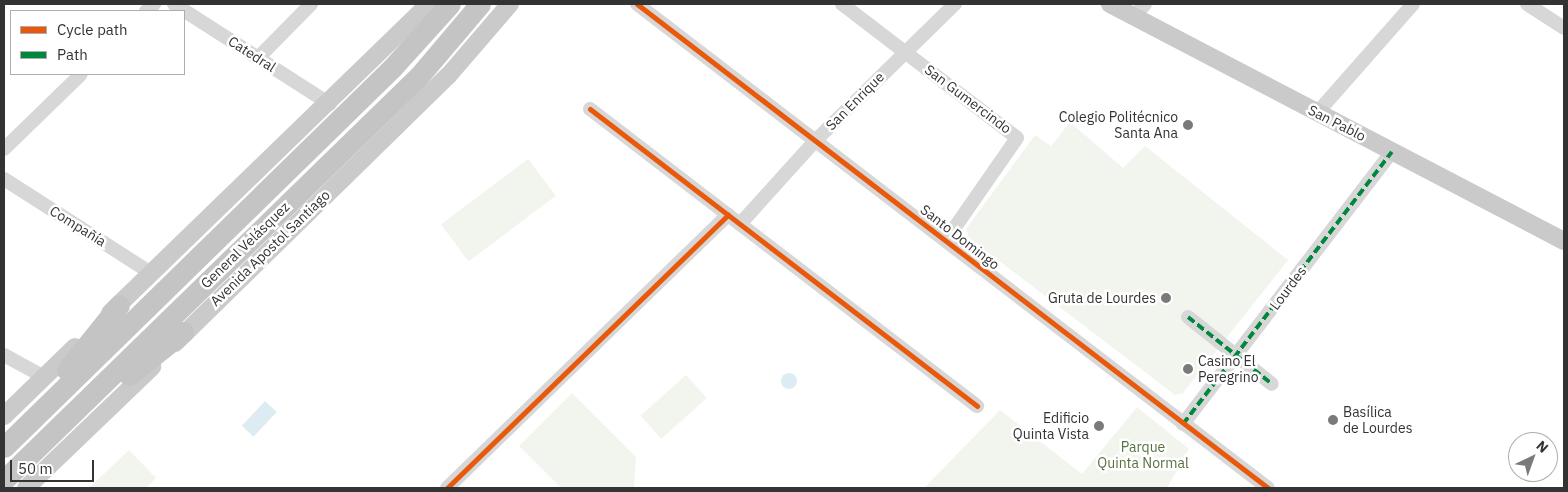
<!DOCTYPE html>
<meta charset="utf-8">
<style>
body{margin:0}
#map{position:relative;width:1568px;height:492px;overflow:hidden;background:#fff;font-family:"IBM Plex Sans",sans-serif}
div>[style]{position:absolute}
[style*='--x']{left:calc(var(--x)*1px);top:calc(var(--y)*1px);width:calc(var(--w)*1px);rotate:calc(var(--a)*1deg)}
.green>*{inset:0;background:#f1f5ed;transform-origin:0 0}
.water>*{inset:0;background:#ddebf3;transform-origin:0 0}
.round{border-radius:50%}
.minor>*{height:14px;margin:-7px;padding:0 7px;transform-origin:7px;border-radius:7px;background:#d7d7d7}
.major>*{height:18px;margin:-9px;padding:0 9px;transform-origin:9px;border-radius:9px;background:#cacaca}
.highway>*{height:21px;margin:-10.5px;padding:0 10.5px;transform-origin:10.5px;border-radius:10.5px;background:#c4c4c4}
.quiet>*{height:4px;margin-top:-2px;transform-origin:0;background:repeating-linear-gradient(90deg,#00873e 0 8px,transparent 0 12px)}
.cycleway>*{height:5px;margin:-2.5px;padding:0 2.5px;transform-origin:2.5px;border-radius:2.5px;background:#e8590c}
.dots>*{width:14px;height:14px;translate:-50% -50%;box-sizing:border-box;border:2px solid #fff;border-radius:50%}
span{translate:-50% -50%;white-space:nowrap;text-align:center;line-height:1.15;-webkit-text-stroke:5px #fff;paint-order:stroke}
.street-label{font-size:14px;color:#333}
.poi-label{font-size:14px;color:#333}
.right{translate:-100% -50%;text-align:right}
.left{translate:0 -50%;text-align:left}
.park-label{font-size:14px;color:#56703f}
.frame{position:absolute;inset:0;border:5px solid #333;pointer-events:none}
.legend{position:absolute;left:10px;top:10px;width:175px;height:65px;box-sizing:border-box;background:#fff;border:1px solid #adadad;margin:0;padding:6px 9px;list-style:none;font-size:15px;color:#333}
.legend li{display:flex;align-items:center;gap:10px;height:25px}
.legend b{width:25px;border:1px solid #adadad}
.north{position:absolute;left:1508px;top:432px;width:50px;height:50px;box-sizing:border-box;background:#fff;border:1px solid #adadad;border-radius:50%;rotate:42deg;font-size:14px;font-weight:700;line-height:20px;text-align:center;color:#333}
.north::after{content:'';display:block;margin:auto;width:18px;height:22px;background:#7a7a7a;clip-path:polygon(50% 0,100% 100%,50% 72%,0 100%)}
.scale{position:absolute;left:10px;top:460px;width:84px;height:22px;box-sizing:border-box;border:2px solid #333;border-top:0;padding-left:6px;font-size:15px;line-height:18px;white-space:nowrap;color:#333;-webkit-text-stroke:4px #fff;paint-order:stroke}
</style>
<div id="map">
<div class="green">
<div style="clip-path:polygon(1070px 122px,1123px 168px,1145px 146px,1288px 260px,1183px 393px,1175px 395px,969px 238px,966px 229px,1035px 135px,1051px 146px)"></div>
<div style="left:528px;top:159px;width:46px;height:109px;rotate:53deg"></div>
<div style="left:686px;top:375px;width:31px;height:61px;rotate:48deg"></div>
<div style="clip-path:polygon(572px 393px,636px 457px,634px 488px,561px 488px,519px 446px)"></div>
<div style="clip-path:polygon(1137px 407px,1189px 449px,1167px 488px,924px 488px,1000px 410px,1082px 474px)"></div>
<div style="clip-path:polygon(129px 450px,156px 478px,146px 488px,89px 488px)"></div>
</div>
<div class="water">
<div class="round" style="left:781px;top:373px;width:16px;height:16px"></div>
<div style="left:265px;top:401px;width:16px;height:34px;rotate:43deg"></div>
</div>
<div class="minor">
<div style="--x:174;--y:4;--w:185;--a:32.7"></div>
<div style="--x:637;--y:4;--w:795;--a:37.49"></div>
<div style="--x:842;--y:4;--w:220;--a:37.4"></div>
<div style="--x:1017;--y:138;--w:124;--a:124.8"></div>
<div style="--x:1527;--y:4;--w:44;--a:33"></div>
<div style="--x:146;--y:11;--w:11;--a:-41"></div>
<div style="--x:1134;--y:16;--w:16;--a:-47"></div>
<div style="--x:258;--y:58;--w:76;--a:-45.5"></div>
<div style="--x:590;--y:109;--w:488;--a:37.5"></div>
<div style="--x:1317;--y:113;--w:145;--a:-48.6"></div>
<div style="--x:4;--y:149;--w:107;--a:-44.2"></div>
<div style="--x:4;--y:179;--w:174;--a:32.6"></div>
<div style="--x:740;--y:224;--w:112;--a:-47.9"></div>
<div style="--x:815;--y:141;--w:196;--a:-44.4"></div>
<div style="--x:1188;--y:317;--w:107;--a:38.6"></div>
<div style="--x:4;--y:355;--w:46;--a:28.8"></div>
<div style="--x:1183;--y:424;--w:343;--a:-52.5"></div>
<div style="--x:447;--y:488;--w:392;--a:-44.2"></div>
</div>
<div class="major">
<div style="--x:1110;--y:4;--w:512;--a:27.57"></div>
<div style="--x:110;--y:313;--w:444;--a:-44.1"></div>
<div style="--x:175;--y:343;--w:382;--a:-44.4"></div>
<div style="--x:448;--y:76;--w:95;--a:-49.3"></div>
<div style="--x:4;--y:416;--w:99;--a:-44.2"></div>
<div style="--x:26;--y:488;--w:175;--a:-43.8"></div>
</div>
<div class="highway">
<div style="--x:67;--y:370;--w:83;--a:-51.3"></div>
<div style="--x:129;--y:375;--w:69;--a:-38.5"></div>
<div style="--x:4;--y:447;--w:542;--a:-44.33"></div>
<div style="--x:392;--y:68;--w:86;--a:-47.8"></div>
<div style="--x:4;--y:480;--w:579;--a:-44.23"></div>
<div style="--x:419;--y:76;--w:94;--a:-49.7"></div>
</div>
<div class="quiet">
<div style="--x:1188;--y:317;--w:107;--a:38.6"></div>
<div style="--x:1183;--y:424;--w:343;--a:-52.5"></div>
</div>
<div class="cycleway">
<div style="--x:637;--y:4;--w:795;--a:37.49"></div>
<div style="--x:590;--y:109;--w:488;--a:37.5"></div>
<div style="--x:447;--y:488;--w:392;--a:-44.2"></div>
</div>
<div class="dots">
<div style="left:1188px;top:125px;background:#7a7a7a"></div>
<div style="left:1166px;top:298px;background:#7a7a7a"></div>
<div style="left:1188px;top:369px;background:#7a7a7a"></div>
<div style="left:1333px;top:420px;background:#7a7a7a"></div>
<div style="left:1099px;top:426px;background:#7a7a7a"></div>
</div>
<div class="street-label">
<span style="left:252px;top:54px;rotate:33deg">Catedral</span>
<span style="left:968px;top:99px;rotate:37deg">San Gumercindo</span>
<span style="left:855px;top:101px;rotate:-45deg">San Enrique</span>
<span style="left:1337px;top:123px;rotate:27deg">San Pablo</span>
<span style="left:78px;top:226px;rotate:32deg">Compañía</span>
<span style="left:960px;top:237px;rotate:38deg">Santo Domingo</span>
<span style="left:245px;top:245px;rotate:-44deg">General Velásquez</span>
<span style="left:270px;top:248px;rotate:-44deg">Avenida Apostol Santiago</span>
<span style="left:1288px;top:288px;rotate:-53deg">Lourdes</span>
</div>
<div class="poi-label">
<span class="right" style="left:1178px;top:125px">Colegio Politécnico<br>Santa Ana</span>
<span class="right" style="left:1156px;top:298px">Gruta de Lourdes</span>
<span class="left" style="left:1198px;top:369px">Casino El<br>Peregrino</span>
<span class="left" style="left:1343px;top:420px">Basílica<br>de Lourdes</span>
<span class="right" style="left:1089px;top:426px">Edificio<br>Quinta Vista</span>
</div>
<div class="park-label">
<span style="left:1143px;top:455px">Parque<br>Quinta Normal</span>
</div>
<div class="frame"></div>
<ul class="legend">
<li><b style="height:6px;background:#e8590c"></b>Cycle path</li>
<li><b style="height:6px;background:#00873e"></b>Path</li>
</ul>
<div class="north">N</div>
<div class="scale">50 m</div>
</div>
